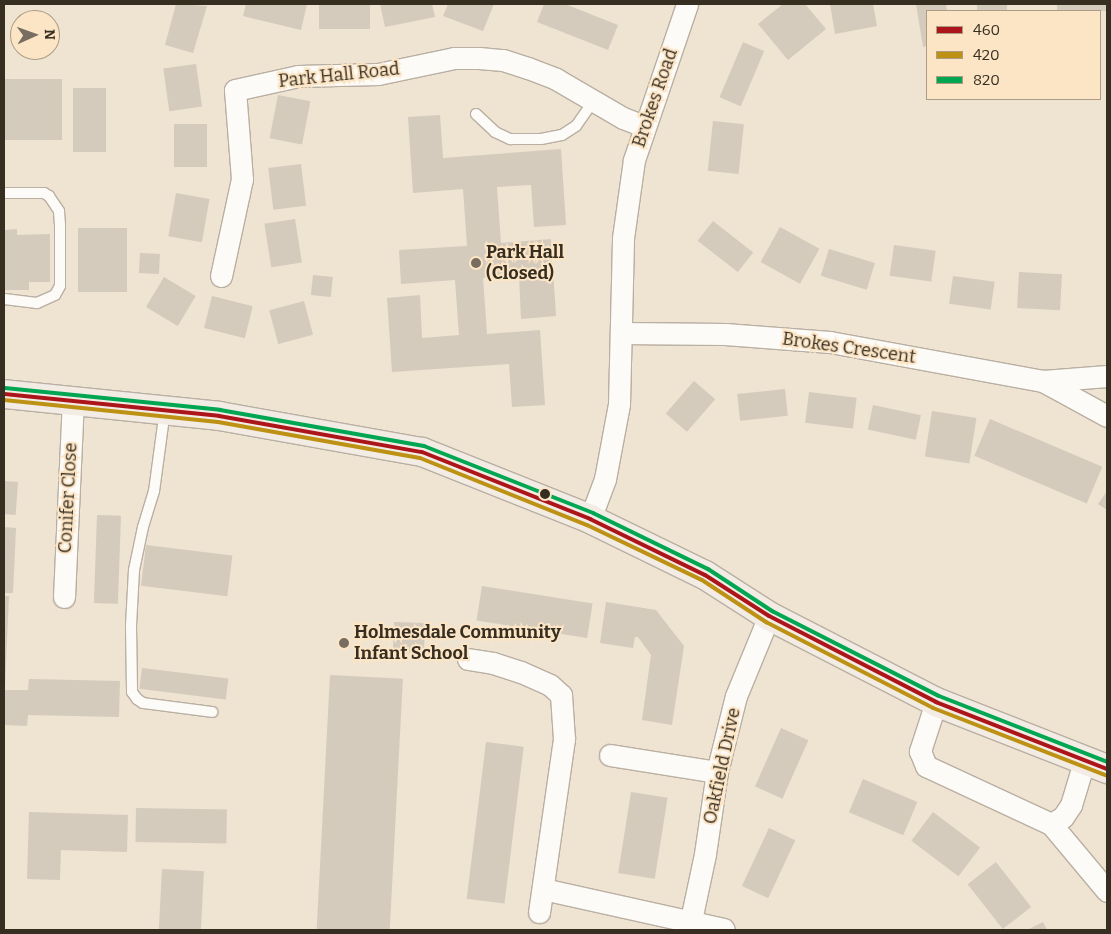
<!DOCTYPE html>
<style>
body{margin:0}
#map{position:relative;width:1111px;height:934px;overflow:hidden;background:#efe3d2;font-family:Bitter,serif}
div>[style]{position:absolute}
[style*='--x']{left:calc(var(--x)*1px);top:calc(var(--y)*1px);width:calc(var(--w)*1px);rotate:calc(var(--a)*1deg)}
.building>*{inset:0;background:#d4cbbd;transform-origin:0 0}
.roads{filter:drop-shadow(1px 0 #b9afa2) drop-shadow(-1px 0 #b9afa2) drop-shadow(0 1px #b9afa2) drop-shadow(0 -1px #b9afa2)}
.service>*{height:10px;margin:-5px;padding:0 5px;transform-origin:5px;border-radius:5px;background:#fdfbf8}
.minor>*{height:21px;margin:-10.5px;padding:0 10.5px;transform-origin:10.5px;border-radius:10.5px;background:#fdfbf8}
.primary>*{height:28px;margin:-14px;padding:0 14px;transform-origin:14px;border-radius:14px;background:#f2ece5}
.bus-1>*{height:4px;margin:-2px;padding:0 2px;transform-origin:2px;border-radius:2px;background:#ac151a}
.bus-2>*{height:4px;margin:-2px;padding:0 2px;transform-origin:2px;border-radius:2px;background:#bc9114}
.bus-3>*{height:4px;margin:-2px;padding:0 2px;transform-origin:2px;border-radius:2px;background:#00a651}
.dots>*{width:14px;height:14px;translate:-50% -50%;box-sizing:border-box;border:2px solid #fce5c5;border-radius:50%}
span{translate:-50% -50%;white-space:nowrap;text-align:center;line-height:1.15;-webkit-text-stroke:4px #fce5c5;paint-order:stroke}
.street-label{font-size:18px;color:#372e22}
.poi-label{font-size:18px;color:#372e22;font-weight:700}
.left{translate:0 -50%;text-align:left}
.frame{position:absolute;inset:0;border:5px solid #372e22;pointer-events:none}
.legend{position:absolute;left:926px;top:10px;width:175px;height:90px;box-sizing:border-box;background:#fce5c5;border:1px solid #ad9c84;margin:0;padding:6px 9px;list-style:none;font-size:15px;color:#372e22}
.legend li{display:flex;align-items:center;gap:10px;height:25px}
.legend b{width:25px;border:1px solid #ad9c84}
.north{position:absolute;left:10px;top:10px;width:50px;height:50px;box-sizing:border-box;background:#fce5c5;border:1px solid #ad9c84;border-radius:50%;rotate:88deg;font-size:14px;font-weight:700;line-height:20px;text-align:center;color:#372e22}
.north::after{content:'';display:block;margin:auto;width:18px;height:22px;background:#776d60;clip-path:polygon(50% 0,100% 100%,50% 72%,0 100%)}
</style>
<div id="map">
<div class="building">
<div style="clip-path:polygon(176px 4px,207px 6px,193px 53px,165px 45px)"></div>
<div style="clip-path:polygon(246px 4px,307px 4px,301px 30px,243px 16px)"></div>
<div style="left:319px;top:4px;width:51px;height:25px"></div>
<div style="clip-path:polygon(380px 4px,432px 4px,435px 17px,385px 27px)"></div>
<div style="clip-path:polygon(448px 4px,494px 4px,483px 31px,443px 16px)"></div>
<div style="clip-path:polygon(544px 4px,565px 4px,618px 25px,608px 50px,537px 22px)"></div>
<div style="clip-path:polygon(783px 4px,805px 4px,826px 29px,788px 60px,758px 24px)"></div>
<div style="clip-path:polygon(830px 4px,873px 4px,877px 26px,835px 34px)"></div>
<div style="clip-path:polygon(916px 4px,946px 4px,947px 11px,927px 11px,927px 46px,923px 47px)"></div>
<div style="left:977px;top:4px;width:30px;height:7px"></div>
<div style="left:1057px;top:4px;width:50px;height:7px"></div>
<div style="left:743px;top:42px;width:23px;height:60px;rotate:23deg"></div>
<div style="left:196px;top:64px;width:43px;height:33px;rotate:82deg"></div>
<div style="left:4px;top:79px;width:58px;height:61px"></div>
<div style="left:73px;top:88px;width:33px;height:64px"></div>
<div style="left:278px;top:95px;width:33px;height:44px;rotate:11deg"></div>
<div style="clip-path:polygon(440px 115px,443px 158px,561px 149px,566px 225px,534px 227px,531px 185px,497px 187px,501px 243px,551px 239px,556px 316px,521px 319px,519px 276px,483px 278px,487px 334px,540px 330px,545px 405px,512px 407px,509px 364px,392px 372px,387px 298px,420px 295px,422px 338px,459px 335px,455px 280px,401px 284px,399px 250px,467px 246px,463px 189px,413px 193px,408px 117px)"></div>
<div style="left:713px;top:121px;width:31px;height:50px;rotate:6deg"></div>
<div style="left:174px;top:124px;width:33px;height:43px"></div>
<div style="left:301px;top:164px;width:42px;height:33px;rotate:83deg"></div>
<div style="left:176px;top:193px;width:34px;height:44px;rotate:10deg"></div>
<div style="left:295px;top:219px;width:44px;height:31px;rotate:81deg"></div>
<div style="left:713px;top:221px;width:51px;height:25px;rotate:38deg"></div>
<div style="left:780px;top:227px;width:45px;height:40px;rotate:29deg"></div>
<div style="left:78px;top:228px;width:49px;height:64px"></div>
<div style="clip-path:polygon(17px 229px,17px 235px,50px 234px,50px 282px,29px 282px,29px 290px,4px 290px,4px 230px)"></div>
<div style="left:894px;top:245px;width:42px;height:31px;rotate:8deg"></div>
<div style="left:829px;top:249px;width:48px;height:28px;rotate:17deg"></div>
<div style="left:140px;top:253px;width:20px;height:20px;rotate:3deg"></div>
<div style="left:1019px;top:272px;width:43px;height:36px;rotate:3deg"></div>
<div style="left:313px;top:275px;width:20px;height:20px;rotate:6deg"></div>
<div style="left:953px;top:276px;width:42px;height:28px;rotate:8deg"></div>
<div style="left:164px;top:277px;width:37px;height:35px;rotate:31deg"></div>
<div style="left:212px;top:296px;width:42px;height:33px;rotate:14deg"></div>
<div style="left:304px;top:301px;width:35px;height:36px;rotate:75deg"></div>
<div style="left:694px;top:381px;width:28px;height:43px;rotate:41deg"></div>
<div style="left:785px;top:389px;width:27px;height:48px;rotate:84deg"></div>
<div style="left:809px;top:392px;width:48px;height:31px;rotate:7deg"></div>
<div style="left:873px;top:405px;width:49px;height:25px;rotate:12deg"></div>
<div style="left:932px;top:411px;width:45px;height:46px;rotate:9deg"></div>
<div style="left:990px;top:419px;width:122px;height:40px;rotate:23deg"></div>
<div style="left:4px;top:481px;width:14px;height:33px;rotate:4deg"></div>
<div style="clip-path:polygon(1107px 491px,1107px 510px,1098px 504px)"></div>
<div style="left:97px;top:515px;width:24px;height:88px;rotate:2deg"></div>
<div style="clip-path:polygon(4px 527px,16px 528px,13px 593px,4px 593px)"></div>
<div style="left:146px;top:545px;width:87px;height:41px;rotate:7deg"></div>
<div style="left:482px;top:586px;width:112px;height:35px;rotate:9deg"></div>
<div style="clip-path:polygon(4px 596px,9px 596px,5px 686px,4px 686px)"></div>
<div style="clip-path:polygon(606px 602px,656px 610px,684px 646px,672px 725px,642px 720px,651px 655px,638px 637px,635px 637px,633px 648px,600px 643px)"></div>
<div style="left:394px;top:622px;width:31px;height:31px;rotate:2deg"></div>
<div style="left:142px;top:668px;width:87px;height:21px;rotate:7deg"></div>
<div style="left:330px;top:675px;width:73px;height:255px;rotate:3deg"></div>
<div style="clip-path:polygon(29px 679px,120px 681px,119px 717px,28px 715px,27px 726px,4px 725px,5px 690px,28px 690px)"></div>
<div style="left:781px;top:728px;width:30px;height:64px;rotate:24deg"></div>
<div style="left:486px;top:742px;width:38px;height:158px;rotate:7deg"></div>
<div style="left:863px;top:779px;width:59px;height:36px;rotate:23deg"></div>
<div style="left:631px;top:792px;width:37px;height:82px;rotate:9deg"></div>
<div style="left:136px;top:808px;width:91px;height:34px;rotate:1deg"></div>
<div style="clip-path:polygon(29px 812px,128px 815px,127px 852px,61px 850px,60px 880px,27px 879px)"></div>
<div style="left:933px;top:812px;width:59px;height:36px;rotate:37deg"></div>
<div style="left:769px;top:828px;width:29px;height:64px;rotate:25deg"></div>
<div style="left:996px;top:862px;width:57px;height:36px;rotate:52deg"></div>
<div style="left:162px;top:869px;width:42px;height:61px;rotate:3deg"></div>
<div style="clip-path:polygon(1043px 922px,1047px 930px,1027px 930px)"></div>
</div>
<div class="roads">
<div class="service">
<div style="--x:476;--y:114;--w:26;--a:43"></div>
<div style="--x:495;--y:132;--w:17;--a:25"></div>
<div style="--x:510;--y:139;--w:31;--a:0"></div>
<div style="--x:541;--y:139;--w:21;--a:-11"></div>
<div style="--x:562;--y:135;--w:17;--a:-33"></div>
<div style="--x:576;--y:126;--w:29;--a:-55"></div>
<div style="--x:4;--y:193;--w:40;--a:0"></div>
<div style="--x:44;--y:193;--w:6;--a:31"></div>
<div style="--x:49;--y:196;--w:18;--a:56"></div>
<div style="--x:59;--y:211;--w:14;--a:86"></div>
<div style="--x:60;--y:225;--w:61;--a:90"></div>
<div style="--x:60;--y:286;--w:10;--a:119"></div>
<div style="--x:55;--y:295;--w:20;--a:156"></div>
<div style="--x:37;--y:303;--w:33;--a:-173"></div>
<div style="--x:165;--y:410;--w:82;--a:97.7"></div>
<div style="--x:154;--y:491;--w:38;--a:107"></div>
<div style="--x:143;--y:527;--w:44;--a:101.8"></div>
<div style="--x:134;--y:570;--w:56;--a:93.1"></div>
<div style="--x:131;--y:626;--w:66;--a:89.1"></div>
<div style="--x:132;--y:692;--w:9;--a:54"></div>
<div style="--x:137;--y:699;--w:7;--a:34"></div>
<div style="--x:143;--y:703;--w:70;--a:7.4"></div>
</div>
<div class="minor">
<div style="--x:221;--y:276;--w:99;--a:-77.8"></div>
<div style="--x:242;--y:179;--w:89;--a:-94.5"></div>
<div style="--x:235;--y:90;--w:65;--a:-12.5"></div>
<div style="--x:298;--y:76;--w:80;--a:-1.4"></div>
<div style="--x:378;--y:74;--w:78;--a:-11.9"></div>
<div style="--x:454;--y:58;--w:25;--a:0"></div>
<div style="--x:479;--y:58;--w:24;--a:5"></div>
<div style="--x:503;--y:60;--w:26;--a:18"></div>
<div style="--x:528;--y:68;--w:30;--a:21"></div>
<div style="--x:556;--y:79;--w:78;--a:30.2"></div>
<div style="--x:623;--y:118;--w:22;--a:21"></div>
<div style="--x:622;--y:333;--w:103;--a:0.6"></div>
<div style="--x:725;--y:334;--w:105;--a:4.4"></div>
<div style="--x:830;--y:342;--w:217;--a:10.4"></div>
<div style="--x:1107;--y:376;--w:64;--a:175.5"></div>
<div style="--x:1043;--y:381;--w:73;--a:28.7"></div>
<div style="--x:590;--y:519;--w:43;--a:-69.4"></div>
<div style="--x:605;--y:479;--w:76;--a:-79.4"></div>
<div style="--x:619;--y:404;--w:166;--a:-88.6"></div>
<div style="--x:623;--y:238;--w:79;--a:-82"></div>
<div style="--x:634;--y:160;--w:165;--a:-71.2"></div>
<div style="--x:64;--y:597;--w:198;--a:-87.4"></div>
<div style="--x:468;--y:659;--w:25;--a:9"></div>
<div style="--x:493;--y:663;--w:29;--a:18"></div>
<div style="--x:521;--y:672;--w:32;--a:24"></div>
<div style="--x:550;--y:685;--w:15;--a:42"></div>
<div style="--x:561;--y:695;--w:44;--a:86.1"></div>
<div style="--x:564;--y:739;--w:175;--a:98.2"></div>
<div style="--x:936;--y:702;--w:52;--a:108.1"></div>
<div style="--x:920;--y:751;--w:16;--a:68"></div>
<div style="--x:926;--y:766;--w:138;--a:24.9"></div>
<div style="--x:610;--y:755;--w:108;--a:9"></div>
<div style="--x:1084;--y:762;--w:45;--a:106.8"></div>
<div style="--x:1071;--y:805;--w:14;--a:124"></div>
<div style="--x:1063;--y:817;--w:14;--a:150"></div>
<div style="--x:1051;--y:824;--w:87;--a:50.1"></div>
<div style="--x:543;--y:889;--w:185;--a:12.5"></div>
<div style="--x:691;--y:920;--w:67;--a:-78"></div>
<div style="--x:705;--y:854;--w:83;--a:-81.7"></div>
<div style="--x:717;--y:772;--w:78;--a:-76"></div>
<div style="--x:736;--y:696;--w:87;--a:-67.6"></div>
</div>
<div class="primary">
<div style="--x:4;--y:394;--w:216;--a:5.8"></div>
<div style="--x:219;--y:416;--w:206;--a:10.1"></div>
<div style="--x:422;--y:452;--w:181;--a:21.7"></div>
<div style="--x:590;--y:519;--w:128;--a:26"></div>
<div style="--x:705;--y:575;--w:76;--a:32.6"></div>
<div style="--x:769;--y:616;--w:188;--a:27.2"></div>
<div style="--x:936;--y:702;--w:184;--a:21.4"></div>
</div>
</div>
<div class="bus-1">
<div style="--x:4;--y:394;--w:216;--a:5.8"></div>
<div style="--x:219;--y:416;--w:206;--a:10.1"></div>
<div style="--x:422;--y:452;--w:181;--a:21.7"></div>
<div style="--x:590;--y:519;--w:128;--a:26"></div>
<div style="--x:705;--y:575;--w:76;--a:32.6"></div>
<div style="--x:769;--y:616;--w:188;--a:27.2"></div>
<div style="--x:936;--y:702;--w:184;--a:21.4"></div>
</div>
<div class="bus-2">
<div style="--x:4;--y:400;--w:215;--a:5.9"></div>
<div style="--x:218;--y:422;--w:205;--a:10.1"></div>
<div style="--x:420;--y:458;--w:180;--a:21.9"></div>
<div style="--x:587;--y:525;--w:127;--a:25.6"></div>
<div style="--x:702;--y:580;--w:77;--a:33.3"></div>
<div style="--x:766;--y:622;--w:188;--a:27.2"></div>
<div style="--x:933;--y:708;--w:185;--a:21.3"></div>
</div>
<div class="bus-3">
<div style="--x:5;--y:388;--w:216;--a:5.8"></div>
<div style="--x:220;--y:410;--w:207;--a:10"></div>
<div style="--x:424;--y:446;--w:182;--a:21.6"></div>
<div style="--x:593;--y:513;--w:128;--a:26"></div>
<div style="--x:708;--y:569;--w:77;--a:33.3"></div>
<div style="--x:772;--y:611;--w:187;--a:27"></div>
<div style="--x:939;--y:696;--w:180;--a:21.4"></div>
</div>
<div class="dots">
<div style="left:476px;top:263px;background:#776d60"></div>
<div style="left:545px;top:494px;background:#372e22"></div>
<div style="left:344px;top:643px;background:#776d60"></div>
</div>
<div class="street-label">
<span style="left:339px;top:75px;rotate:-6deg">Park Hall Road</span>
<span style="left:655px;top:98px;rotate:-71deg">Brokes Road</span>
<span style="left:849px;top:348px;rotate:8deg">Brokes Crescent</span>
<span style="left:68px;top:498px;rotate:-87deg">Conifer Close</span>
<span style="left:722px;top:766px;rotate:-78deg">Oakfield Drive</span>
</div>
<div class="poi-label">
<span class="left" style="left:486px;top:263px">Park Hall<br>(Closed)</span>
<span class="left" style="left:354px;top:643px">Holmesdale Community<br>Infant School</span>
</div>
<div class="frame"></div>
<ul class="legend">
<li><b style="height:6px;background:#ac151a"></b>460</li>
<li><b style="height:6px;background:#bc9114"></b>420</li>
<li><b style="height:6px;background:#00a651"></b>820</li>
</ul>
<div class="north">N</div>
</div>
